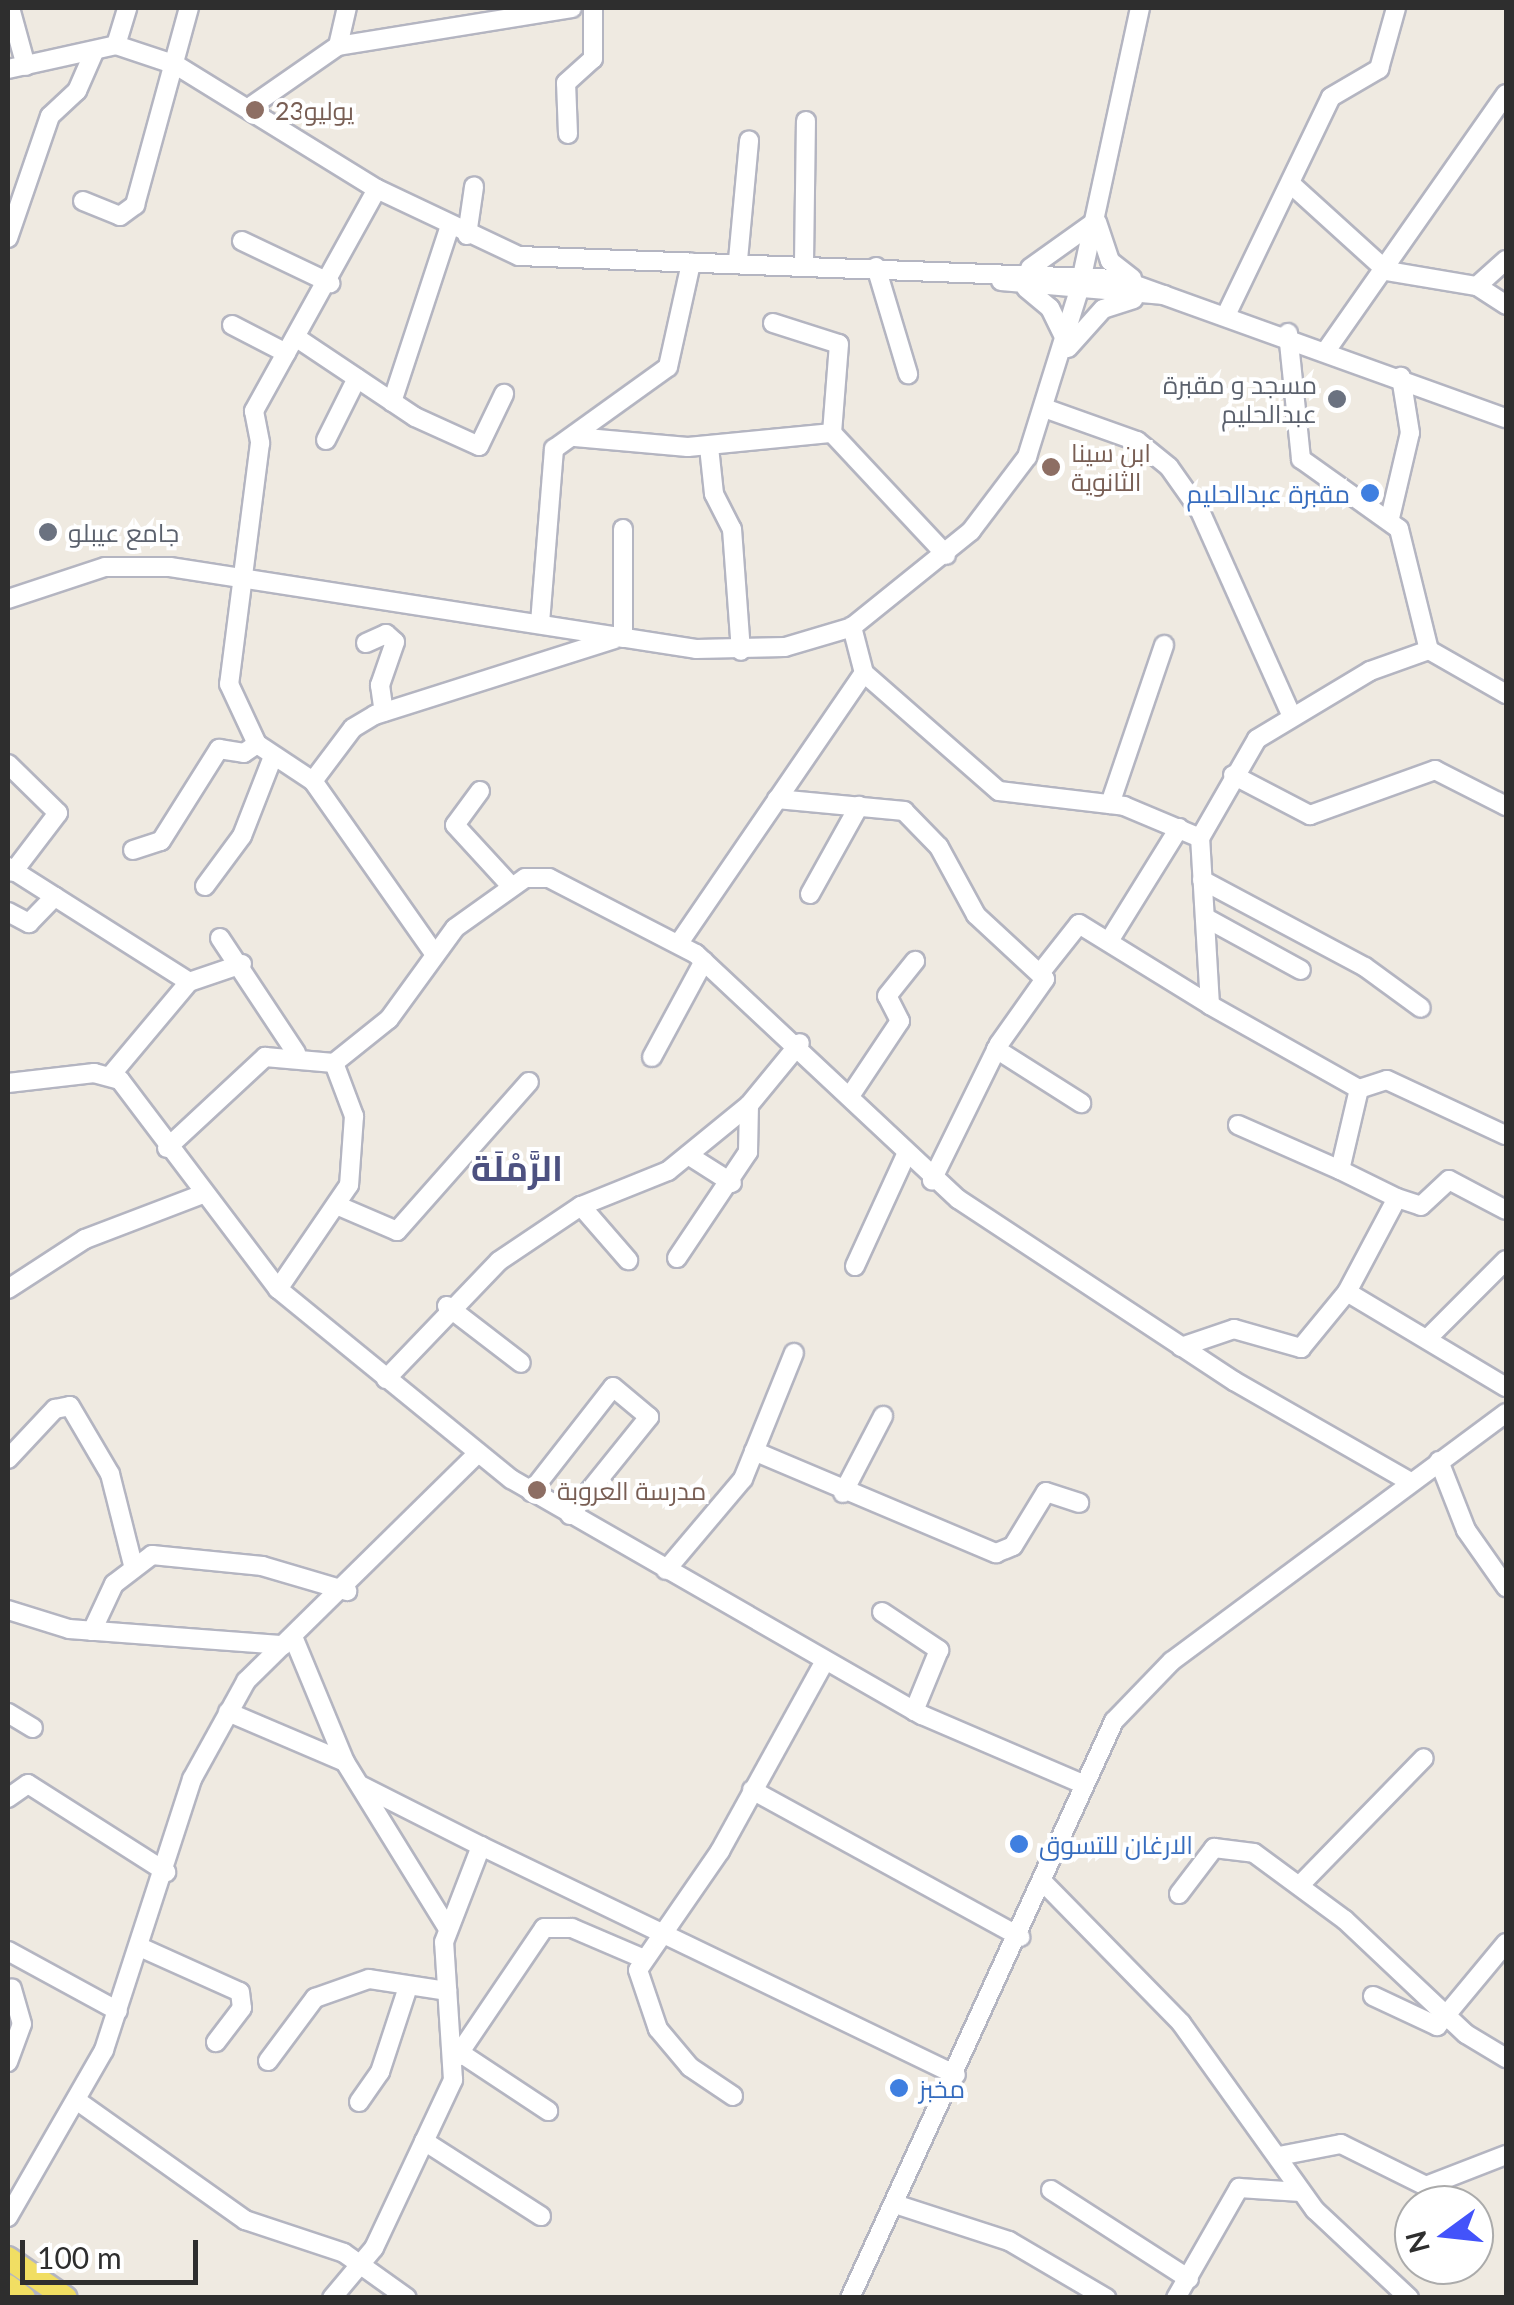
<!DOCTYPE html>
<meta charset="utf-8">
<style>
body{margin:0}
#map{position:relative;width:1514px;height:2305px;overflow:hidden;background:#efeae1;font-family:Lato,Cairo,sans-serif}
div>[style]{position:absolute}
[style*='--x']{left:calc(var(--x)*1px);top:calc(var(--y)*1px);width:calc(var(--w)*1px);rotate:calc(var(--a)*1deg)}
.roads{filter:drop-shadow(2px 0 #b4b5c1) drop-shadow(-2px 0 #b4b5c1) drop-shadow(0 2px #b4b5c1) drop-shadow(0 -2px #b4b5c1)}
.minor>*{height:18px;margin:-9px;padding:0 9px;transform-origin:9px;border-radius:9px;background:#fff}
.major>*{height:22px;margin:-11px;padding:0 11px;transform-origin:11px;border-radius:11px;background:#f1de63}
.dots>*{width:28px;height:28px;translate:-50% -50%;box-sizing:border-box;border:5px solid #fff;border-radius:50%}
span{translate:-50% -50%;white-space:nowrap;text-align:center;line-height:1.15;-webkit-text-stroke:8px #fff;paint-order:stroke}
.education-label{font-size:25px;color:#785e54}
.left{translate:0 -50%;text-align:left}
.worship-label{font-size:25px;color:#5b616d}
.right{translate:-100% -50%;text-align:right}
.shop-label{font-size:25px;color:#366cbe}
.district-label{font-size:35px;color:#4d5180;font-weight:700}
.frame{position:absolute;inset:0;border:10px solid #2e2e2e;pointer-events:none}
.north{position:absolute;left:1394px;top:2185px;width:100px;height:100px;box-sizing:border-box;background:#fff;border:2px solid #ababab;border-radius:50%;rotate:255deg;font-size:28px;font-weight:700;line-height:40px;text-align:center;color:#2e2e2e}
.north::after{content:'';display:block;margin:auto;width:35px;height:45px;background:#4353fa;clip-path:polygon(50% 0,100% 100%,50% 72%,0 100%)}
.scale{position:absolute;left:20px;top:2240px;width:178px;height:45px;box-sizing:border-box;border:5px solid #2e2e2e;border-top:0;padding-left:12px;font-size:30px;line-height:35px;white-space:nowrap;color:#2e2e2e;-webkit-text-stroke:8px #fff;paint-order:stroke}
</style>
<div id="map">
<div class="roads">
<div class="minor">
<div style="--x:10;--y:8;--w:60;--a:74.6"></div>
<div style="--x:116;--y:45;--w:39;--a:-73"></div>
<div style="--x:338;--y:46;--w:39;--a:-77"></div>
<div style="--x:8;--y:69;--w:111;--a:-12.5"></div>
<div style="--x:116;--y:45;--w:63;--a:18.4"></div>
<div style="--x:176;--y:65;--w:236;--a:31.7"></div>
<div style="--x:377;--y:189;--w:157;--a:25.3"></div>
<div style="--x:519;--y:256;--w:600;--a:2.2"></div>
<div style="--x:1119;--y:279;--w:411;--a:19.8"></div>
<div style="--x:253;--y:105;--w:103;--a:-34.8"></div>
<div style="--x:338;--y:46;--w:237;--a:-9.2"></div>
<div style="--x:568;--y:134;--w:51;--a:-92.2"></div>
<div style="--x:566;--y:83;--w:36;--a:-42"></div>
<div style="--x:593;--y:59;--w:51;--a:-90"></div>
<div style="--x:1292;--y:185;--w:128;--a:42.2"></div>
<div style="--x:1387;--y:271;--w:91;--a:9.5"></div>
<div style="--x:1477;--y:286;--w:35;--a:33"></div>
<div style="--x:377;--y:189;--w:254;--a:119"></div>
<div style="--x:254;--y:411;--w:33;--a:79"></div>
<div style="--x:260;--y:443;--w:243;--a:97.3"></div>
<div style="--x:229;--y:684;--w:66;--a:65"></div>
<div style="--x:257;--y:744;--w:67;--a:33.5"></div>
<div style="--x:313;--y:781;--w:209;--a:54.9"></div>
<div style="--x:83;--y:201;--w:40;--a:22"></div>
<div style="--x:120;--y:216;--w:19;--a:-36"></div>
<div style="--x:135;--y:205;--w:204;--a:-74.7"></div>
<div style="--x:1097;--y:222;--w:41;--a:71.6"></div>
<div style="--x:1110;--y:261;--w:28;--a:38"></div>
<div style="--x:467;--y:235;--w:49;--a:-81.7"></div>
<div style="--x:8;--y:238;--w:129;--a:-71"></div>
<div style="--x:50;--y:116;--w:37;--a:-43"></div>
<div style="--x:77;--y:91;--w:43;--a:-66.4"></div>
<div style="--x:242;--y:241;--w:98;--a:25.5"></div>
<div style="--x:738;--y:260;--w:120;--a:-84.7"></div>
<div style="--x:804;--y:262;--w:141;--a:-89.2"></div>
<div style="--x:876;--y:267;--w:112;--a:73.3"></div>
<div style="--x:1030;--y:268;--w:77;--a:-35.5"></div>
<div style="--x:1001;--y:281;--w:164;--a:4.9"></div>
<div style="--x:1477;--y:286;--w:39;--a:-42"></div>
<div style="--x:1026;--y:288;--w:31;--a:40"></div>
<div style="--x:1050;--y:308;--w:37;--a:64"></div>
<div style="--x:1228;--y:311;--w:237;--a:-64.3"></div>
<div style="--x:1331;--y:97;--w:56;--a:-30.3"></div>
<div style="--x:1379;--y:69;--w:63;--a:-74.4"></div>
<div style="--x:773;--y:323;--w:69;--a:17.7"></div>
<div style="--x:839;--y:344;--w:89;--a:94.5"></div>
<div style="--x:232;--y:325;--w:61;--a:27.4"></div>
<div style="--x:1288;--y:333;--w:127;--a:84.1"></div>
<div style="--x:1301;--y:459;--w:120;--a:35.5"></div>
<div style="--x:1399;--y:529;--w:125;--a:76.1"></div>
<div style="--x:300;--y:340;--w:138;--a:33.8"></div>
<div style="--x:415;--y:417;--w:70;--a:24.4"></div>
<div style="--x:479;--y:446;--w:58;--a:-64.3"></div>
<div style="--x:1068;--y:348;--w:52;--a:-48.1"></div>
<div style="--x:1103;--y:309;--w:32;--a:-18"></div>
<div style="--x:1328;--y:348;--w:310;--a:-55"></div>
<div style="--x:392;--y:402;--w:185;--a:-71.8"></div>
<div style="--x:1047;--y:409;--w:96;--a:19.6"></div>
<div style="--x:1137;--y:441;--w:41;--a:39.1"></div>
<div style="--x:1169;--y:467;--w:54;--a:54.8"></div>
<div style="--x:1200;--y:511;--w:222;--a:65.9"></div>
<div style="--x:575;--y:437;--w:113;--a:5.1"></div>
<div style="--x:688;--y:447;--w:145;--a:-5.6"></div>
<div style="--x:832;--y:433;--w:167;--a:46.9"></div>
<div style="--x:326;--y:440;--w:69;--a:-63.4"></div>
<div style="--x:709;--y:447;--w:47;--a:83.9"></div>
<div style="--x:714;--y:494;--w:39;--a:63"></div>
<div style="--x:732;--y:529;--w:122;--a:85.8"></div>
<div style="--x:1390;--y:518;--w:87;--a:-76.8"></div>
<div style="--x:1410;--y:433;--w:57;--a:-99.1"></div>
<div style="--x:623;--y:529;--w:109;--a:90"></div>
<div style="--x:8;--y:599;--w:102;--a:-18.3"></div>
<div style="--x:105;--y:567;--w:65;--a:0"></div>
<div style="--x:170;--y:567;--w:532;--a:8.86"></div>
<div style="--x:696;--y:649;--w:89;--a:-1.3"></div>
<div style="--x:785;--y:647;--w:70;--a:-16.6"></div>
<div style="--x:852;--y:627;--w:153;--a:-38.9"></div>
<div style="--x:971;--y:531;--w:93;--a:-52.9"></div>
<div style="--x:1027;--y:457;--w:175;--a:-72.7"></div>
<div style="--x:1079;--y:290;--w:289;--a:-77.8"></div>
<div style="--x:540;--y:623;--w:175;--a:-85.4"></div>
<div style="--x:554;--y:449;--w:140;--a:-35.7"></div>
<div style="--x:668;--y:367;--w:107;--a:-77.5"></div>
<div style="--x:366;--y:643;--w:22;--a:-24"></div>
<div style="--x:386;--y:634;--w:12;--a:42"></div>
<div style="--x:395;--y:642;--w:46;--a:109.2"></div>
<div style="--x:380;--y:685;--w:27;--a:82"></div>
<div style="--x:864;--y:673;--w:179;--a:41.2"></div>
<div style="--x:999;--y:791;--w:126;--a:6.8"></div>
<div style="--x:1124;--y:806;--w:82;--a:22.8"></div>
<div style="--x:8;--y:764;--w:70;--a:44.4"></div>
<div style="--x:58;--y:813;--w:74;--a:127.3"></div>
<div style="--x:1233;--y:775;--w:87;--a:27.5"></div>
<div style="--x:1310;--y:815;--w:133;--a:-19.8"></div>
<div style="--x:1435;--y:770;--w:80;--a:26.9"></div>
<div style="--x:313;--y:781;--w:66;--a:-53"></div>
<div style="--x:353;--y:728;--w:26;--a:-31"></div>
<div style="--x:375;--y:715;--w:251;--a:-17.6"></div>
<div style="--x:480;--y:791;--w:42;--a:126.3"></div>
<div style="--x:455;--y:825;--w:84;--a:47.4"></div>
<div style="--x:777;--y:799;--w:128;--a:5.4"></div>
<div style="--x:904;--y:811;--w:50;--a:45.8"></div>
<div style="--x:939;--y:847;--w:77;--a:61.4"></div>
<div style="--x:976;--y:915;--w:94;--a:42.8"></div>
<div style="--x:1045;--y:979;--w:80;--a:125.3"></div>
<div style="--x:999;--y:1044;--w:152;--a:116.2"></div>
<div style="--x:1110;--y:804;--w:168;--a:-71.2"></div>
<div style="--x:133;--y:850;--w:29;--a:-18"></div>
<div style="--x:161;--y:841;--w:109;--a:-57.8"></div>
<div style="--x:219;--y:749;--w:25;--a:9"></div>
<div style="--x:244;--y:753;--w:16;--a:-35"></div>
<div style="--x:8;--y:867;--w:214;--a:32.4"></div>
<div style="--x:1202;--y:880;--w:185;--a:28.1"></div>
<div style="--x:1365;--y:967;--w:69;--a:36.2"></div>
<div style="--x:205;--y:886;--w:62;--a:-53.5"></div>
<div style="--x:242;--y:836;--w:83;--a:-68.7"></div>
<div style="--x:810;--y:894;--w:101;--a:-60.9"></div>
<div style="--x:8;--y:912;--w:24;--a:28"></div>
<div style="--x:29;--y:923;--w:37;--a:-46"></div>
<div style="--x:1206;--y:918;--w:108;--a:28.7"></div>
<div style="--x:220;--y:938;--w:138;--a:56.5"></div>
<div style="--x:1109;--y:941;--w:133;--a:-58.2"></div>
<div style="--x:679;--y:943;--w:327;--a:-55.6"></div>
<div style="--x:864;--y:673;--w:48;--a:-104.6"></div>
<div style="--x:1041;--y:972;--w:61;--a:-51.6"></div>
<div style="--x:1079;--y:924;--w:154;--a:31.7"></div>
<div style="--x:996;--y:1049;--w:101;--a:32.4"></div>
<div style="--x:652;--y:1057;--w:109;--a:-61.6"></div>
<div style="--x:334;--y:1063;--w:70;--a:-38.7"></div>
<div style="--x:389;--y:1019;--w:112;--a:-54"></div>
<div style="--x:455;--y:928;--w:86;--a:-35.5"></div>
<div style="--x:525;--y:878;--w:24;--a:0"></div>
<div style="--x:549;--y:878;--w:165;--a:27.3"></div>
<div style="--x:696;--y:954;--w:359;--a:43.1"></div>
<div style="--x:958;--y:1199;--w:331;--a:33.4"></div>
<div style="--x:1234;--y:1381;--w:203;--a:29.8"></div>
<div style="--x:111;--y:1075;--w:121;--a:-50"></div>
<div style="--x:189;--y:982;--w:56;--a:-18.8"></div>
<div style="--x:8;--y:1083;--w:87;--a:-6.6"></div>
<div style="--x:94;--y:1073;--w:27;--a:15"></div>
<div style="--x:120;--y:1080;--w:262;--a:52.9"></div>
<div style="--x:278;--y:1289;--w:301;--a:39.2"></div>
<div style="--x:511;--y:1479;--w:474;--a:29.9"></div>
<div style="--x:922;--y:1715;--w:173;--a:23.2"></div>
<div style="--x:1359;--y:1089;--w:171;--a:-150.6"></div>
<div style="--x:1210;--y:1005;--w:167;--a:-93.4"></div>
<div style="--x:1200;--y:838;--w:114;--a:-60.1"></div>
<div style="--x:1257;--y:739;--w:132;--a:-31"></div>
<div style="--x:1370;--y:671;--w:63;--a:-19.6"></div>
<div style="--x:1429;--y:650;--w:89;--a:29.7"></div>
<div style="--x:1359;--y:1089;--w:29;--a:-18"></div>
<div style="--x:1387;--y:1080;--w:130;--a:25"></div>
<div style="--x:1359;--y:1089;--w:83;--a:103.2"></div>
<div style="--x:1340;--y:1170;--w:64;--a:26.2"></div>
<div style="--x:850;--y:1096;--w:90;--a:-56.3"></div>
<div style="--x:900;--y:1021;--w:28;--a:-117"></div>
<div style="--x:887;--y:996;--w:45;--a:-51.3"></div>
<div style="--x:1238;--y:1125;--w:111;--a:23.8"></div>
<div style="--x:167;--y:1148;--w:134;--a:-42.9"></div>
<div style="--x:265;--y:1057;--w:69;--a:5"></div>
<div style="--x:334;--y:1063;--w:57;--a:69.3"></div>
<div style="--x:354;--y:1116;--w:69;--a:94.1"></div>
<div style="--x:349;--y:1185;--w:126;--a:124.3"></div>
<div style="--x:688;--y:1155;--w:52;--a:32.5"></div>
<div style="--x:581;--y:1206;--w:72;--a:49"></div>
<div style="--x:341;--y:1207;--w:61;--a:23.2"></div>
<div style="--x:397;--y:1231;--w:199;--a:-48.5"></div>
<div style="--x:677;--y:1258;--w:128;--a:-56.2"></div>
<div style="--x:748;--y:1152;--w:47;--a:-88.8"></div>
<div style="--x:855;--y:1266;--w:120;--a:-65.4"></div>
<div style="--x:8;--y:1289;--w:92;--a:-33"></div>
<div style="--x:85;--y:1239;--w:123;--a:-20.9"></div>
<div style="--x:1347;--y:1292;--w:106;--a:-62"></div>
<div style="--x:1397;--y:1198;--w:25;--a:18"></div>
<div style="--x:1421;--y:1206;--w:38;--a:-43"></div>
<div style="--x:1449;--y:1180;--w:64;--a:27.8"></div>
<div style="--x:447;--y:1306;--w:93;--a:37.6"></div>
<div style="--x:1429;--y:1337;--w:109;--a:-45"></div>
<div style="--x:1181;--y:1347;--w:56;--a:-18.8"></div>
<div style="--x:1234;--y:1329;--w:70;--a:15.8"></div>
<div style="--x:1301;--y:1348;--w:72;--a:-50.6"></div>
<div style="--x:1347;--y:1292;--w:185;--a:30.9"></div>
<div style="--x:386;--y:1379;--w:163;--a:-46.2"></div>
<div style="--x:499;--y:1261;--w:99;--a:-33.9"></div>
<div style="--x:581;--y:1206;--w:94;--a:-21.9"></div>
<div style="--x:668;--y:1171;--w:104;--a:-39.2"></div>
<div style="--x:749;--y:1105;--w:80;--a:-50.6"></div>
<div style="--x:754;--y:1451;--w:263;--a:22.9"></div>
<div style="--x:996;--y:1553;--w:18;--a:-22"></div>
<div style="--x:1013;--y:1546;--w:63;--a:-58.6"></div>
<div style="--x:1046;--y:1492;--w:35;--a:18"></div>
<div style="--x:8;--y:1459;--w:69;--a:-46.8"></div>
<div style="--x:55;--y:1409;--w:15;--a:-11"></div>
<div style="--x:70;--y:1406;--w:79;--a:59.5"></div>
<div style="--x:110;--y:1474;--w:94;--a:75.8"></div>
<div style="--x:1439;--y:1461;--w:74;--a:68.6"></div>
<div style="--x:1466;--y:1530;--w:70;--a:54.9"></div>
<div style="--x:531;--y:1492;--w:133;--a:-52"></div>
<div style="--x:613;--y:1387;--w:47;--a:39.8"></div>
<div style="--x:649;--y:1417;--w:126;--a:128.9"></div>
<div style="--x:843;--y:1493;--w:87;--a:-62.5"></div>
<div style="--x:666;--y:1570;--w:119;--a:-49.8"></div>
<div style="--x:743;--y:1479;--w:136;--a:-68"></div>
<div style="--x:8;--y:1610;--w:64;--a:17.3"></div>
<div style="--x:69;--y:1629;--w:215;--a:4.3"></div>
<div style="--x:882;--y:1612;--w:69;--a:33.7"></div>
<div style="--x:939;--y:1650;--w:66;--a:112.3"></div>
<div style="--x:92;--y:1631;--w:52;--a:-64.9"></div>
<div style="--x:114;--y:1584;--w:48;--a:-37.3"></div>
<div style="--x:152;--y:1555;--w:111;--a:5.7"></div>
<div style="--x:262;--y:1566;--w:89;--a:16.4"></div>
<div style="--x:294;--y:1639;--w:133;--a:67.5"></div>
<div style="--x:345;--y:1762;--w:194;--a:58.3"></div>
<div style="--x:228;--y:1712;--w:127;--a:23.1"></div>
<div style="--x:8;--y:1713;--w:29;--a:31"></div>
<div style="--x:362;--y:1786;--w:133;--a:26.8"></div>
<div style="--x:752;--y:1790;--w:306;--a:28.7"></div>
<div style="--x:8;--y:1798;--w:24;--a:-35"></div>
<div style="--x:28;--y:1784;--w:164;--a:32.5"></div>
<div style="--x:1044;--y:1883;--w:196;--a:45.6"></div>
<div style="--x:1181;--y:2023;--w:230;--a:54.4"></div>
<div style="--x:1315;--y:2210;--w:129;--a:43.1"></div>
<div style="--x:1300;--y:1885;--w:177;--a:-45.7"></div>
<div style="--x:1179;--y:1894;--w:58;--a:-52.7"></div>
<div style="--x:1214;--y:1848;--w:40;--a:7.1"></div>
<div style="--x:1254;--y:1853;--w:113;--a:36.4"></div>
<div style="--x:1345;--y:1920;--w:166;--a:43.3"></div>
<div style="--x:1466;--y:2034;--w:47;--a:31"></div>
<div style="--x:142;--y:1948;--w:107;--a:24.2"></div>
<div style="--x:240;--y:1992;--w:16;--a:83"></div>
<div style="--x:242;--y:2008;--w:43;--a:127.4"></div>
<div style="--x:8;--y:1951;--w:125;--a:28.6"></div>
<div style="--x:1373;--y:1996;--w:71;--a:25.1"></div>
<div style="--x:1437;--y:2026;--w:108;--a:-50.3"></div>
<div style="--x:459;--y:2052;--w:107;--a:33.5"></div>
<div style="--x:456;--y:2058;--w:157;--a:-55.9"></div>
<div style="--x:544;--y:1928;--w:28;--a:0"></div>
<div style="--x:572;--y:1928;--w:76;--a:23.2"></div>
<div style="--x:268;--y:2061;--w:79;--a:-53.3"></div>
<div style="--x:315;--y:1998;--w:57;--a:-19.4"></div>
<div style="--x:369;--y:1979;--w:79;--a:8.7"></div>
<div style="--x:8;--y:2062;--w:40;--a:-69.8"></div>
<div style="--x:22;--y:2024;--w:37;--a:-106"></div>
<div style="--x:733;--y:2096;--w:52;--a:-146"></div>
<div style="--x:690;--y:2067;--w:50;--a:-130.1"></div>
<div style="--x:658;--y:2029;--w:62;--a:-108.7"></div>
<div style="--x:638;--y:1970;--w:145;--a:-55.4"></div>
<div style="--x:720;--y:1851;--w:217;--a:-61.1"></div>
<div style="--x:79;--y:2102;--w:204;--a:35.4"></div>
<div style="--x:245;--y:2220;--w:104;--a:18.4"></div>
<div style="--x:344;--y:2253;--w:77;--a:35.5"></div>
<div style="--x:359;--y:2102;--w:37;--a:-55"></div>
<div style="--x:380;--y:2072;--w:89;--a:-71.8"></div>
<div style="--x:424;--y:2141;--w:139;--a:32.7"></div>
<div style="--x:1279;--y:2156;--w:63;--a:-11"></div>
<div style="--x:1341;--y:2144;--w:95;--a:26.3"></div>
<div style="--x:1426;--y:2186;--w:86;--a:-21.2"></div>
<div style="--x:1051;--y:2190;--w:164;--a:32.8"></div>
<div style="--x:898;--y:2205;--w:117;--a:18"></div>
<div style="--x:1009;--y:2241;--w:113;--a:30.4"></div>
<div style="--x:8;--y:2217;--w:193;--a:-60.1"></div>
<div style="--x:104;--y:2050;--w:285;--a:-72"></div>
<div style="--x:192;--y:1779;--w:112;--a:-61.1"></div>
<div style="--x:246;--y:1681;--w:325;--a:-44.5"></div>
<div style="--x:332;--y:2298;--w:65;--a:-50"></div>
<div style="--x:374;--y:2248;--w:186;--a:-64.8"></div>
<div style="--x:453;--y:2080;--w:138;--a:-93.7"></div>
<div style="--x:444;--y:1942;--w:103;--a:-68.9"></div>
<div style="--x:481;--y:1846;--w:527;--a:25.74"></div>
<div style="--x:850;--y:2298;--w:635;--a:-65.41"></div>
<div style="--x:1114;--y:1721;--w:83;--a:-46"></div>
<div style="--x:1172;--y:1661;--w:416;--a:-36.6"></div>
<div style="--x:1176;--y:2298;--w:127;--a:-60.2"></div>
<div style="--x:1239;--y:2188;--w:62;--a:3.7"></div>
</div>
<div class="major">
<div style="--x:8;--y:2258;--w:70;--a:34.6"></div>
<div style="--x:8;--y:2286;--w:20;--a:37"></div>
</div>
</div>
<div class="dots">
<div style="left:255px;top:110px;background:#8d6e63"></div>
<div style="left:1337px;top:399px;background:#6b7280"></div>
<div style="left:1051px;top:467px;background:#8d6e63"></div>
<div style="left:1370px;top:493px;background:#3f7fe0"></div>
<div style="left:48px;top:532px;background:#6b7280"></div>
<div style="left:537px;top:1490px;background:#8d6e63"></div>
<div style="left:1019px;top:1844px;background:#3f7fe0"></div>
<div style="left:899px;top:2088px;background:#3f7fe0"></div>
</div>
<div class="education-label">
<span class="left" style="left:275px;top:110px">23يوليو</span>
<span class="left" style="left:1071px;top:467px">ابن سينا<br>الثانوية</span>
<span class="left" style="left:557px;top:1490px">مدرسة العروبة</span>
</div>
<div class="worship-label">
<span class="right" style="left:1317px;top:399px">مسجد و مقبرة<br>عبدالحليم</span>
<span class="left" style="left:68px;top:532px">جامع عيبلو</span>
</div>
<div class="shop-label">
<span class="right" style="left:1350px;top:493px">مقبرة عبدالحليم</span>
<span class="left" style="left:1039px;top:1844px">الارغان للتسوق</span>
<span class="left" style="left:919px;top:2088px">مخبز</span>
</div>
<div class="district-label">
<span style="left:517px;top:1167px">الرَّمْلَة</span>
</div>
<div class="frame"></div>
<div class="north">N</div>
<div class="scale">100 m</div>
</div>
